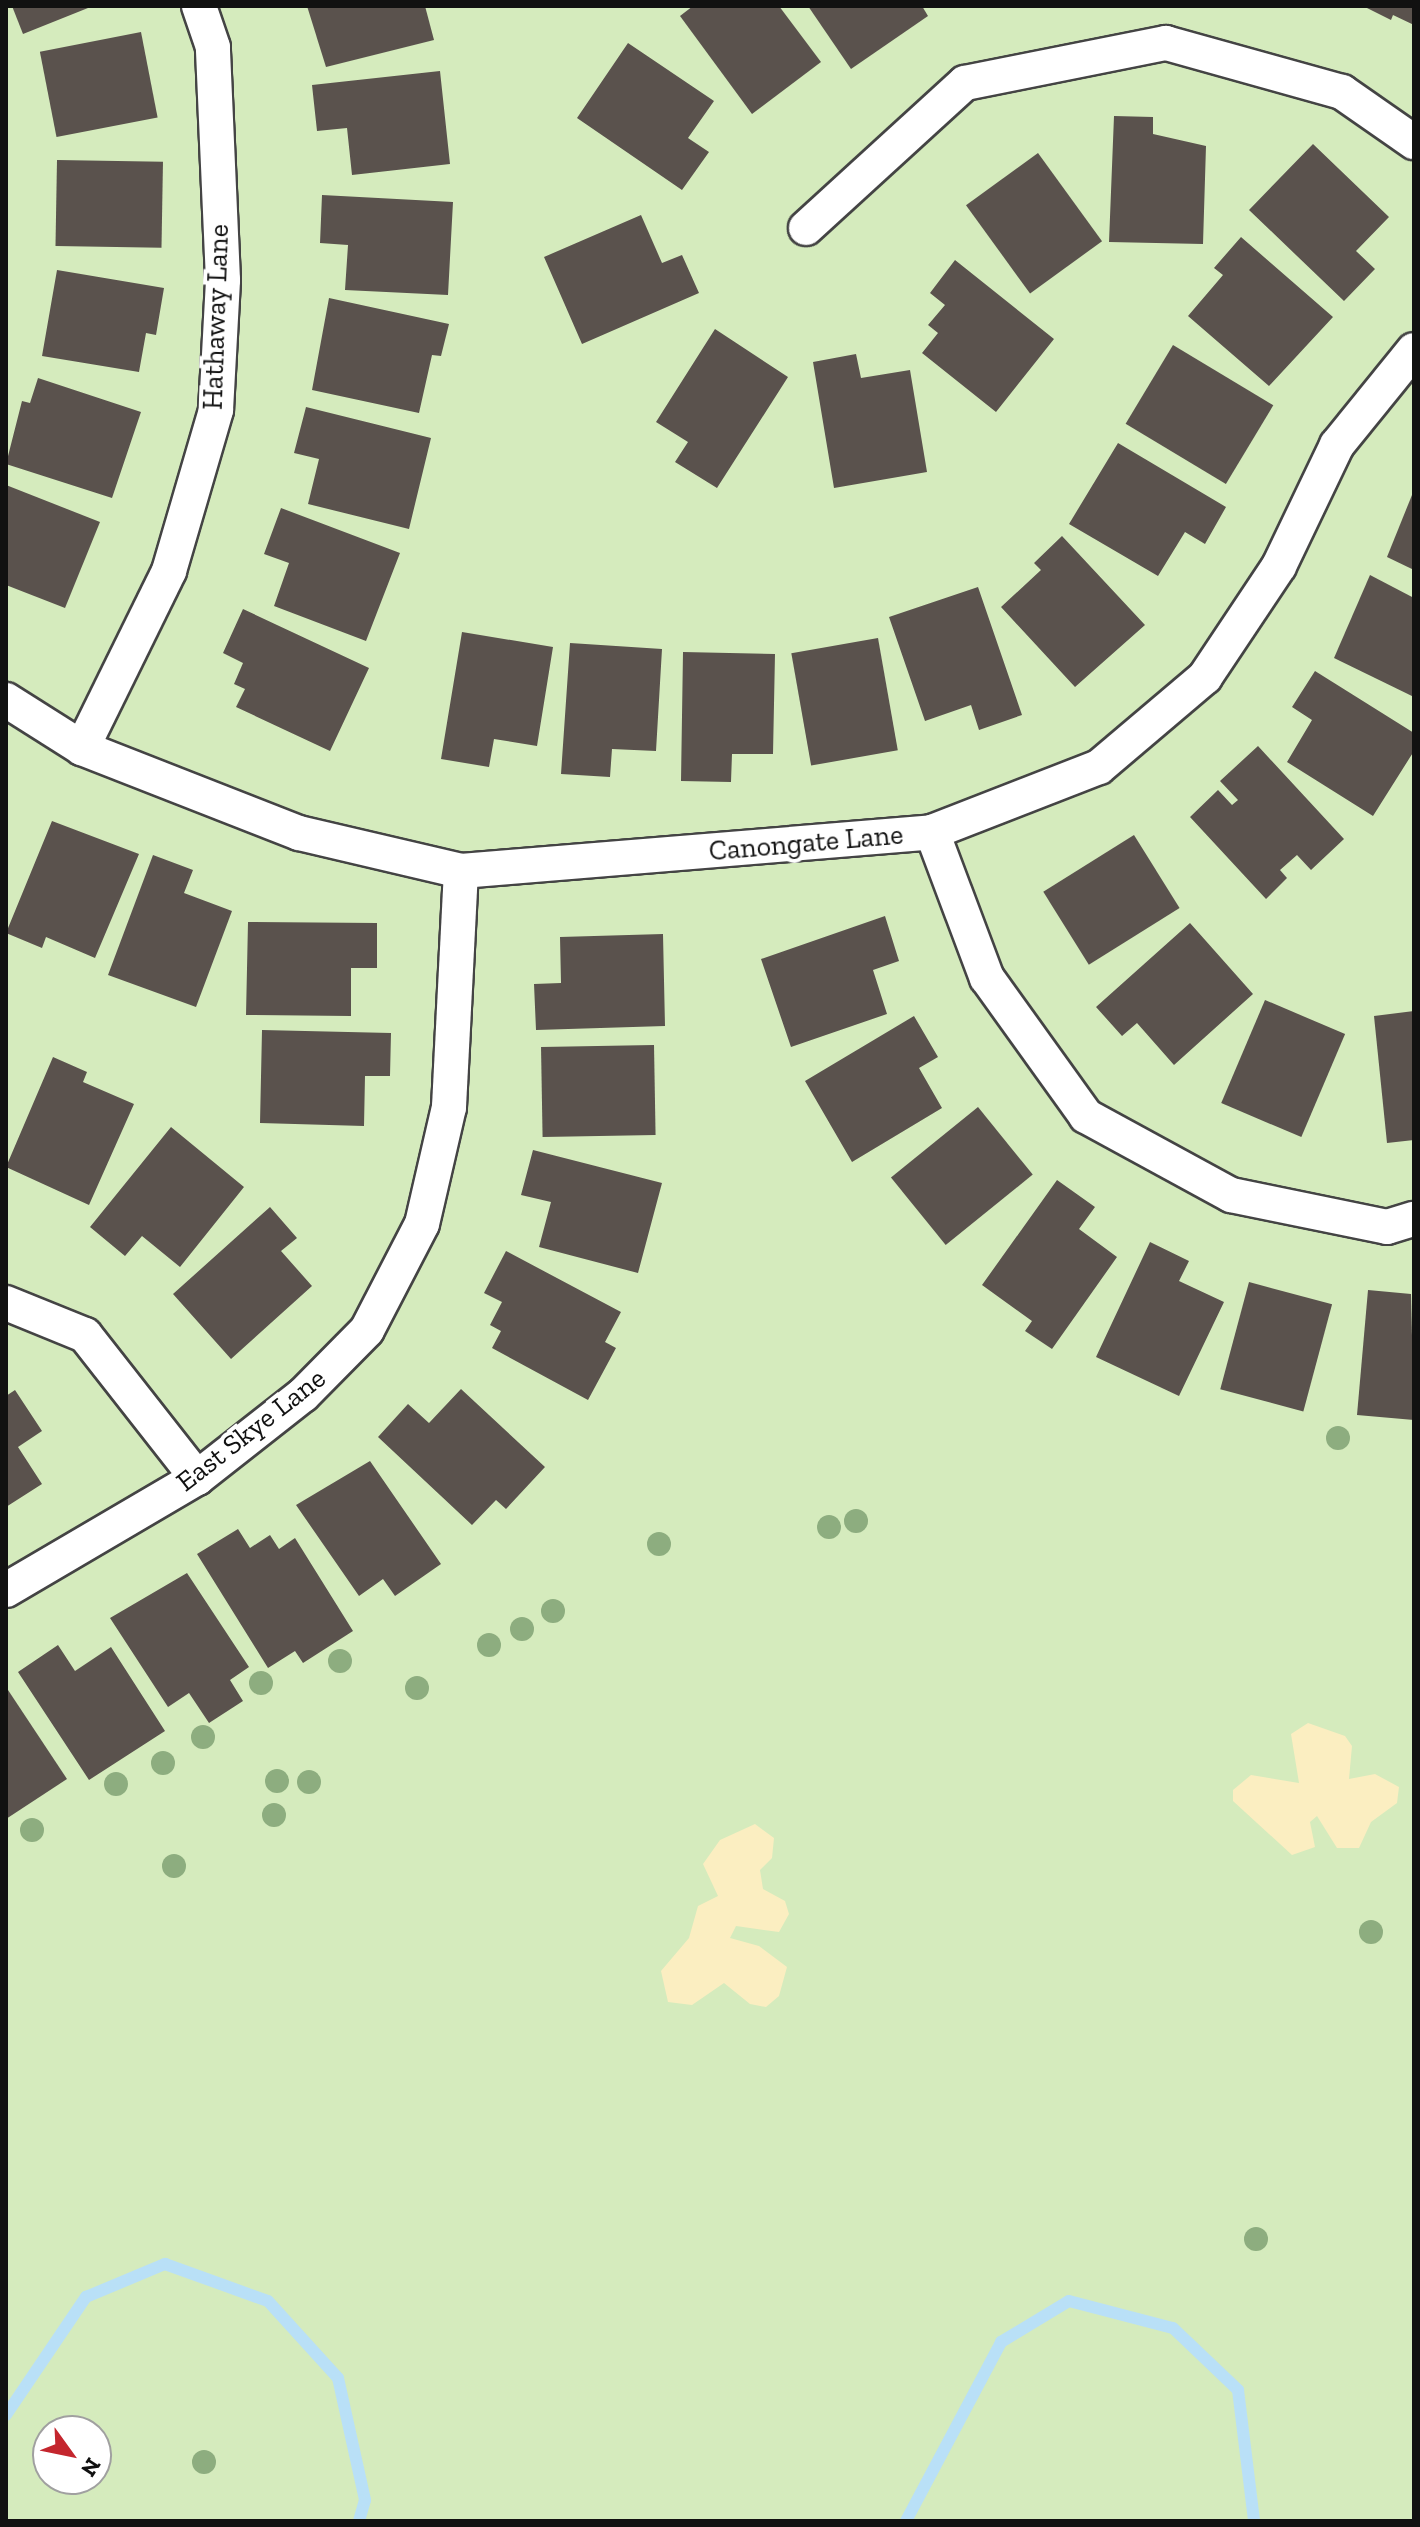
<!DOCTYPE html>
<style>
body{margin:0}
#map{position:relative;width:1420px;height:2527px;overflow:hidden;background:#fffdf5;font-family:"Zilla Slab",serif}
div>[style]{position:absolute}
[style*='--x']{left:calc(var(--x)*1px);top:calc(var(--y)*1px);width:calc(var(--w)*1px);rotate:calc(var(--a)*1deg)}
.green>*{inset:0;background:#d5ebbd}
.sand>*{inset:0;background:#fbeec1}
.stream>*{height:12px;margin:-6px;padding:0 6px;transform-origin:6px;border-radius:6px;background:#b9e0f7}
.building>*{inset:0;background:#5a524d;transform-origin:0 0}
.roads{filter:drop-shadow(2px 0 #444) drop-shadow(-2px 0 #444) drop-shadow(0 2px #444) drop-shadow(0 -2px #444)}
.minor>*{height:34px;margin:-17px;padding:0 17px;transform-origin:17px;border-radius:17px;background:#fff}
.trees>*{width:24px;height:24px;margin:-12px;border-radius:50%;background:#8dad7f}
span{translate:-50% -50%;white-space:nowrap;text-align:center;line-height:1.15;-webkit-text-stroke:8px #fff;paint-order:stroke}
.street-label{font-size:28px;color:#111}
.frame{position:absolute;inset:0;border:8px solid #111;pointer-events:none}
.north{position:absolute;left:32px;top:2415px;width:80px;height:80px;box-sizing:border-box;background:#fff;border:2px solid #a0a0a0;border-radius:50%;rotate:123deg;font-size:22px;font-weight:700;line-height:32px;text-align:center;color:#111}
.north::after{content:'';display:block;margin:auto;width:28px;height:36px;background:#c4262e;clip-path:polygon(50% 0,100% 100%,50% 72%,0 100%)}
</style>
<div id="map">
<div class="green">
<div style="clip-path:polygon(evenodd,6px 6px,1414px 6px,1414px 2521px,6px 2521px,6px 6px,48px 2431px,96px 2431px,96px 2479px,48px 2479px,48px 2431px)"></div>
</div>
<div class="sand">
<div style="clip-path:polygon(1308px 1723px,1345px 1736px,1352px 1746px,1349px 1779px,1375px 1774px,1399px 1787px,1397px 1803px,1371px 1822px,1359px 1848px,1337px 1848px,1317px 1816px,1310px 1822px,1315px 1847px,1292px 1855px,1233px 1801px,1233px 1790px,1251px 1775px,1299px 1783px,1291px 1734px)"></div>
<div style="clip-path:polygon(755px 1824px,774px 1838px,772px 1858px,760px 1870px,763px 1889px,785px 1901px,789px 1914px,779px 1932px,736px 1926px,730px 1938px,759px 1946px,787px 1967px,779px 1996px,766px 2007px,750px 2004px,724px 1983px,692px 2005px,668px 2002px,661px 1971px,689px 1938px,698px 1906px,718px 1896px,703px 1864px,720px 1840px)"></div>
</div>
<div class="stream">
<div style="--x:6;--y:2415;--w:143;--a:-55.9"></div>
<div style="--x:86;--y:2297;--w:86;--a:-22.7"></div>
<div style="--x:165;--y:2264;--w:109;--a:19.8"></div>
<div style="--x:268;--y:2301;--w:104;--a:47.7"></div>
<div style="--x:338;--y:2378;--w:125;--a:77.5"></div>
<div style="--x:365;--y:2500;--w:22;--a:106"></div>
<div style="--x:906;--y:2521;--w:203;--a:-62"></div>
<div style="--x:1001;--y:2342;--w:79;--a:-31.1"></div>
<div style="--x:1069;--y:2301;--w:107;--a:14.6"></div>
<div style="--x:1173;--y:2328;--w:90;--a:43.6"></div>
<div style="--x:1238;--y:2390;--w:132;--a:83"></div>
</div>
<div class="building">
<div style="clip-path:polygon(12px 6px,93px 6px,23px 34px)"></div>
<div style="clip-path:polygon(307px 6px,425px 6px,434px 40px,326px 67px)"></div>
<div style="clip-path:polygon(693px 6px,779px 6px,821px 62px,752px 114px,680px 16px)"></div>
<div style="clip-path:polygon(808px 6px,922px 6px,928px 16px,851px 69px)"></div>
<div style="clip-path:polygon(1363px 6px,1414px 6px,1414px 25px,1393px 15px,1391px 20px)"></div>
<div style="left:141px;top:32px;width:87px;height:103px;rotate:79deg"></div>
<div style="clip-path:polygon(628px 43px,714px 101px,688px 138px,709px 152px,682px 190px,577px 118px)"></div>
<div style="clip-path:polygon(440px 71px,450px 164px,352px 175px,347px 128px,317px 131px,312px 85px)"></div>
<div style="clip-path:polygon(1114px 116px,1153px 117px,1153px 134px,1206px 146px,1203px 244px,1109px 242px)"></div>
<div style="clip-path:polygon(1313px 144px,1389px 217px,1356px 251px,1375px 269px,1344px 301px,1249px 210px)"></div>
<div style="left:1038px;top:153px;width:109px;height:89px;rotate:54deg"></div>
<div style="left:57px;top:160px;width:106px;height:86px;rotate:1deg"></div>
<div style="clip-path:polygon(322px 195px,453px 202px,448px 295px,345px 290px,348px 245px,320px 243px)"></div>
<div style="clip-path:polygon(641px 215px,662px 263px,682px 255px,699px 293px,582px 344px,544px 257px)"></div>
<div style="clip-path:polygon(1241px 237px,1333px 317px,1269px 386px,1188px 316px,1223px 275px,1214px 268px)"></div>
<div style="clip-path:polygon(955px 260px,1054px 339px,996px 412px,922px 353px,938px 333px,928px 325px,945px 305px,930px 293px)"></div>
<div style="clip-path:polygon(57px 270px,164px 288px,156px 335px,146px 333px,139px 372px,42px 356px)"></div>
<div style="clip-path:polygon(329px 298px,449px 324px,441px 356px,432px 355px,419px 413px,312px 390px)"></div>
<div style="clip-path:polygon(715px 329px,788px 377px,717px 488px,675px 462px,688px 442px,656px 422px)"></div>
<div style="left:1173px;top:345px;width:117px;height:92px;rotate:31deg"></div>
<div style="clip-path:polygon(856px 354px,861px 378px,910px 370px,927px 472px,834px 488px,813px 362px)"></div>
<div style="clip-path:polygon(38px 378px,141px 412px,112px 498px,6px 464px,22px 401px,30px 403px)"></div>
<div style="clip-path:polygon(306px 407px,431px 438px,409px 529px,308px 504px,319px 459px,294px 453px)"></div>
<div style="clip-path:polygon(1118px 443px,1226px 507px,1205px 544px,1185px 532px,1158px 576px,1069px 524px)"></div>
<div style="clip-path:polygon(6px 485px,100px 522px,65px 608px,6px 585px)"></div>
<div style="clip-path:polygon(1414px 490px,1414px 570px,1387px 557px)"></div>
<div style="clip-path:polygon(281px 508px,400px 553px,366px 641px,274px 606px,289px 563px,264px 554px)"></div>
<div style="clip-path:polygon(1062px 536px,1145px 625px,1075px 687px,1001px 607px,1041px 570px,1034px 563px)"></div>
<div style="clip-path:polygon(1370px 575px,1414px 598px,1414px 697px,1334px 658px)"></div>
<div style="clip-path:polygon(978px 587px,1022px 715px,979px 730px,971px 705px,925px 721px,889px 617px)"></div>
<div style="clip-path:polygon(243px 609px,369px 668px,330px 751px,236px 707px,245px 689px,234px 684px,243px 663px,223px 653px)"></div>
<div style="clip-path:polygon(462px 632px,553px 647px,537px 746px,494px 739px,489px 767px,441px 759px)"></div>
<div style="left:878px;top:638px;width:114px;height:88px;rotate:80deg"></div>
<div style="clip-path:polygon(570px 643px,662px 649px,656px 751px,612px 749px,610px 777px,561px 774px)"></div>
<div style="clip-path:polygon(683px 652px,775px 654px,773px 754px,732px 754px,731px 782px,681px 781px)"></div>
<div style="clip-path:polygon(1315px 671px,1414px 733px,1414px 751px,1373px 816px,1287px 762px,1312px 720px,1292px 707px)"></div>
<div style="clip-path:polygon(1258px 746px,1344px 839px,1311px 870px,1297px 855px,1280px 870px,1287px 878px,1266px 899px,1190px 817px,1218px 790px,1232px 805px,1238px 800px,1220px 781px)"></div>
<div style="clip-path:polygon(52px 821px,139px 854px,95px 958px,46px 937px,42px 948px,6px 933px)"></div>
<div style="left:1134px;top:835px;width:86px;height:107px;rotate:58deg"></div>
<div style="clip-path:polygon(153px 855px,193px 870px,184px 893px,232px 911px,196px 1007px,108px 975px)"></div>
<div style="clip-path:polygon(885px 916px,899px 961px,873px 970px,887px 1014px,791px 1047px,761px 959px)"></div>
<div style="clip-path:polygon(248px 922px,377px 923px,377px 968px,351px 968px,351px 1016px,246px 1015px)"></div>
<div style="clip-path:polygon(1190px 923px,1253px 994px,1174px 1065px,1137px 1023px,1122px 1036px,1096px 1007px)"></div>
<div style="clip-path:polygon(663px 934px,665px 1026px,536px 1030px,534px 984px,561px 983px,560px 937px)"></div>
<div style="left:1265px;top:1000px;width:87px;height:112px;rotate:23deg"></div>
<div style="clip-path:polygon(1414px 1011px,1414px 1140px,1387px 1143px,1374px 1016px)"></div>
<div style="clip-path:polygon(914px 1016px,938px 1057px,919px 1068px,942px 1108px,852px 1162px,805px 1081px)"></div>
<div style="clip-path:polygon(262px 1030px,391px 1033px,390px 1076px,365px 1076px,364px 1126px,260px 1123px)"></div>
<div style="left:654px;top:1045px;width:90px;height:113px;rotate:89deg"></div>
<div style="clip-path:polygon(53px 1057px,87px 1072px,83px 1082px,134px 1104px,89px 1205px,6px 1167px)"></div>
<div style="left:978px;top:1107px;width:87px;height:112px;rotate:51deg"></div>
<div style="clip-path:polygon(171px 1127px,244px 1187px,180px 1267px,142px 1236px,125px 1256px,90px 1227px)"></div>
<div style="clip-path:polygon(533px 1150px,662px 1183px,638px 1273px,539px 1247px,551px 1202px,521px 1195px)"></div>
<div style="clip-path:polygon(1057px 1180px,1095px 1207px,1079px 1229px,1117px 1257px,1052px 1349px,1025px 1331px,1032px 1321px,982px 1285px)"></div>
<div style="clip-path:polygon(270px 1207px,297px 1238px,281px 1251px,312px 1286px,231px 1359px,173px 1294px)"></div>
<div style="clip-path:polygon(1150px 1242px,1189px 1261px,1179px 1281px,1224px 1302px,1179px 1396px,1096px 1357px)"></div>
<div style="clip-path:polygon(506px 1251px,621px 1312px,605px 1342px,616px 1348px,588px 1400px,492px 1348px,501px 1331px,490px 1325px,502px 1302px,484px 1293px)"></div>
<div style="left:1249px;top:1282px;width:86px;height:111px;rotate:15deg"></div>
<div style="clip-path:polygon(1368px 1290px,1411px 1294px,1414px 1420px,1357px 1415px)"></div>
<div style="clip-path:polygon(461px 1389px,545px 1467px,506px 1509px,496px 1500px,472px 1525px,378px 1437px,408px 1404px,429px 1423px)"></div>
<div style="clip-path:polygon(15px 1390px,42px 1431px,18px 1447px,42px 1484px,6px 1507px,6px 1396px)"></div>
<div style="clip-path:polygon(370px 1461px,441px 1564px,395px 1596px,383px 1579px,359px 1596px,296px 1505px)"></div>
<div style="clip-path:polygon(238px 1529px,250px 1548px,270px 1535px,279px 1549px,295px 1538px,353px 1631px,303px 1663px,295px 1651px,268px 1668px,197px 1554px)"></div>
<div style="clip-path:polygon(187px 1573px,249px 1667px,230px 1680px,243px 1701px,209px 1723px,189px 1693px,168px 1707px,110px 1618px)"></div>
<div style="clip-path:polygon(58px 1645px,75px 1671px,111px 1647px,165px 1731px,89px 1780px,18px 1672px)"></div>
<div style="clip-path:polygon(8px 1690px,67px 1779px,6px 1819px,6px 1691px)"></div>
</div>
<div class="roads">
<div class="minor">
<div style="--x:806;--y:228;--w:215;--a:-42.4"></div>
<div style="--x:965;--y:83;--w:205;--a:-11.3"></div>
<div style="--x:1166;--y:43;--w:183;--a:15.6"></div>
<div style="--x:1342;--y:92;--w:88;--a:34.8"></div>
<div style="--x:6;--y:700;--w:90;--a:32.3"></div>
<div style="--x:82;--y:748;--w:233;--a:21.4"></div>
<div style="--x:299;--y:833;--w:166;--a:13.2"></div>
<div style="--x:461;--y:871;--w:473;--a:-4.7"></div>
<div style="--x:932;--y:832;--w:179;--a:-21.3"></div>
<div style="--x:1099;--y:767;--w:139;--a:-40.3"></div>
<div style="--x:1205;--y:677;--w:133;--a:-56.3"></div>
<div style="--x:1279;--y:566;--w:134;--a:-64.4"></div>
<div style="--x:1337;--y:445;--w:122;--a:-51"></div>
<div style="--x:82;--y:748;--w:197;--a:-63.8"></div>
<div style="--x:169;--y:571;--w:168;--a:-73.7"></div>
<div style="--x:216;--y:410;--w:130;--a:-86.9"></div>
<div style="--x:223;--y:280;--w:233;--a:-92.5"></div>
<div style="--x:213;--y:47;--w:43;--a:-108.9"></div>
<div style="--x:932;--y:832;--w:156;--a:69.4"></div>
<div style="--x:987;--y:978;--w:170;--a:54.3"></div>
<div style="--x:1086;--y:1116;--w:165;--a:28.6"></div>
<div style="--x:1231;--y:1195;--w:159;--a:11.6"></div>
<div style="--x:1387;--y:1227;--w:28;--a:-17"></div>
<div style="--x:6;--y:1303;--w:85;--a:22.1"></div>
<div style="--x:85;--y:1335;--w:182;--a:51.9"></div>
<div style="--x:6;--y:1590;--w:221;--a:-30.4"></div>
<div style="--x:197;--y:1478;--w:135;--a:-38.1"></div>
<div style="--x:303;--y:1395;--w:91;--a:-45.4"></div>
<div style="--x:367;--y:1330;--w:119;--a:-62.6"></div>
<div style="--x:422;--y:1224;--w:120;--a:-77"></div>
<div style="--x:449;--y:1107;--w:236;--a:-87.1"></div>
</div>
</div>
<div class="trees">
<div style="left:1338px;top:1438px"></div>
<div style="left:856px;top:1521px"></div>
<div style="left:829px;top:1527px"></div>
<div style="left:659px;top:1544px"></div>
<div style="left:553px;top:1611px"></div>
<div style="left:522px;top:1629px"></div>
<div style="left:489px;top:1645px"></div>
<div style="left:340px;top:1661px"></div>
<div style="left:261px;top:1683px"></div>
<div style="left:417px;top:1688px"></div>
<div style="left:203px;top:1737px"></div>
<div style="left:163px;top:1763px"></div>
<div style="left:277px;top:1781px"></div>
<div style="left:309px;top:1782px"></div>
<div style="left:116px;top:1784px"></div>
<div style="left:274px;top:1815px"></div>
<div style="left:32px;top:1830px"></div>
<div style="left:174px;top:1866px"></div>
<div style="left:1371px;top:1932px"></div>
<div style="left:1256px;top:2239px"></div>
<div style="left:204px;top:2462px"></div>
</div>
<div class="street-label">
<span style="left:216px;top:317px;rotate:-88deg">Hathaway Lane</span>
<span style="left:806px;top:843px;rotate:-5deg">Canongate Lane</span>
<span style="left:251px;top:1430px;rotate:-38deg">East Skye Lane</span>
</div>
<div class="frame"></div>
<div class="north">N</div>
</div>
